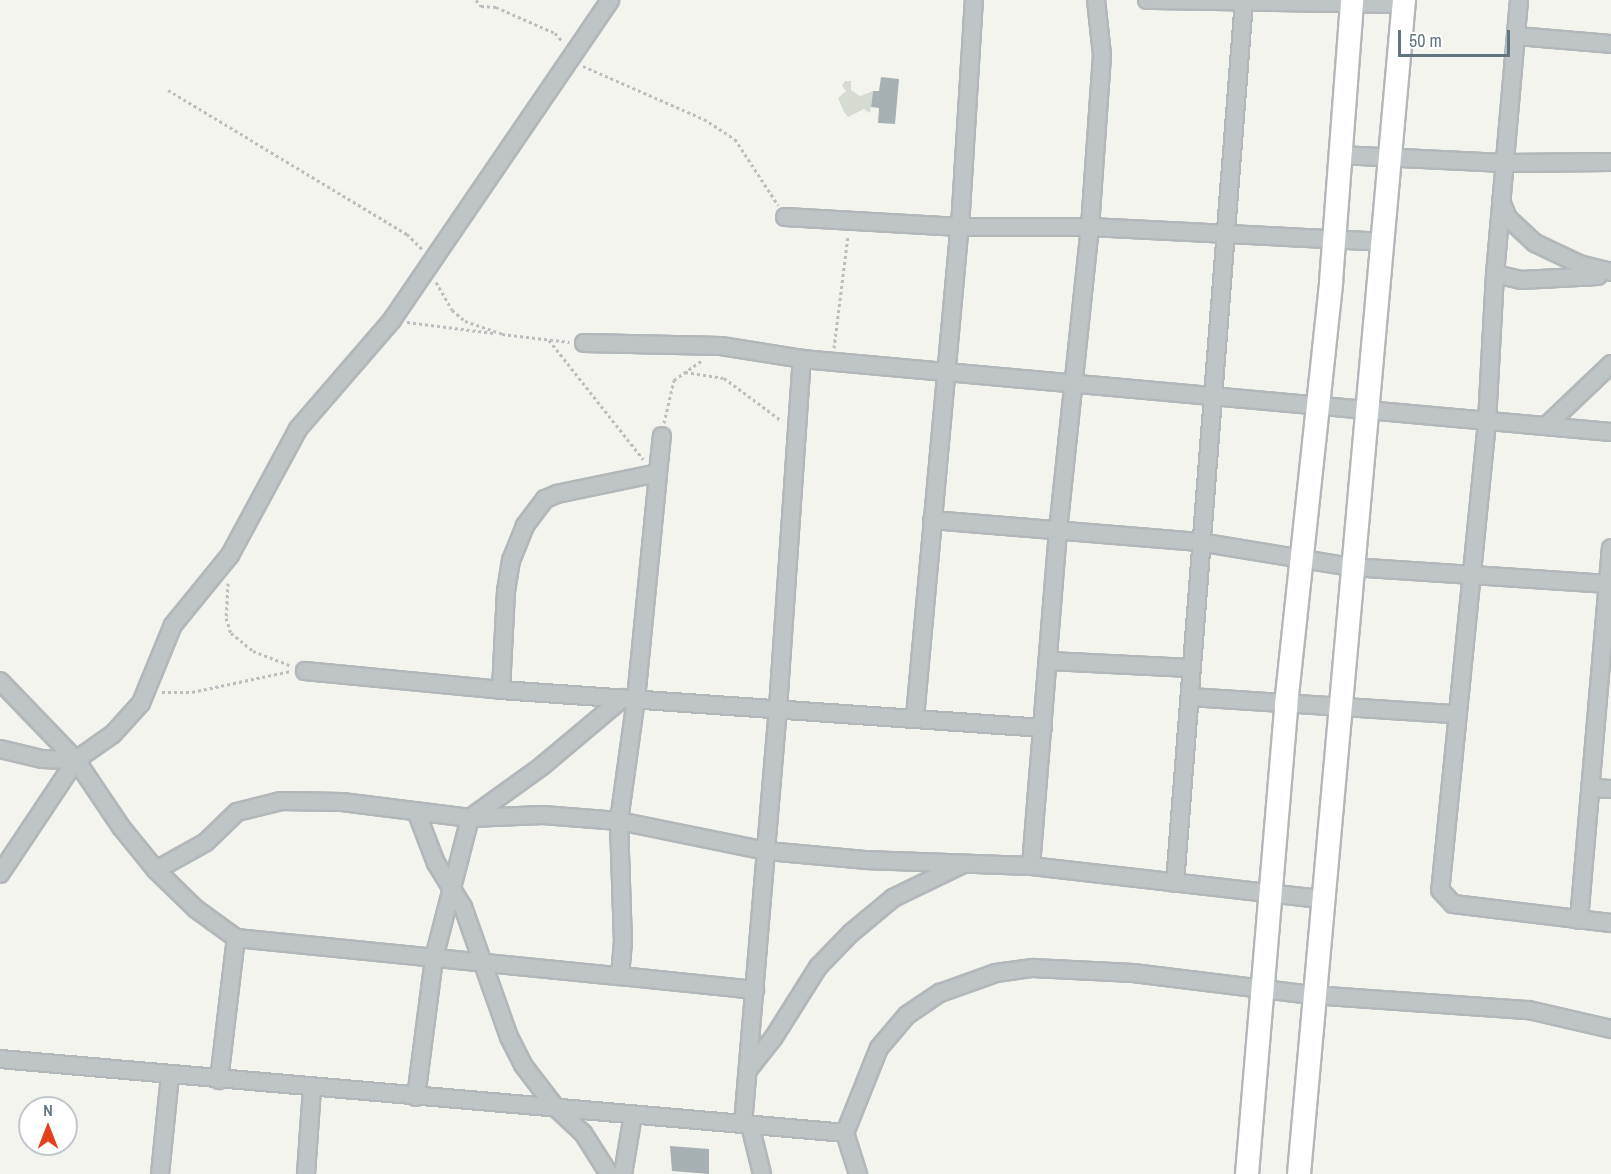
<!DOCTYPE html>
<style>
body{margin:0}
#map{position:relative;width:1611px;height:1174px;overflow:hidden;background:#f4f4ef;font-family:"Archivo Narrow",sans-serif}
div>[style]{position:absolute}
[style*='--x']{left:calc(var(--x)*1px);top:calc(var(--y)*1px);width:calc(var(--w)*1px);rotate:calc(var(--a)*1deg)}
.green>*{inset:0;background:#d5dbd0}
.building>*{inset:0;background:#a7b1b4}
.path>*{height:3px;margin-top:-1.5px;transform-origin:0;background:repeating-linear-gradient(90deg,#bbbdbf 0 3px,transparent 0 6px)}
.roads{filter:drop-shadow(2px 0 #b2b7ba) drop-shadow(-2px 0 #b2b7ba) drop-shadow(0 2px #b2b7ba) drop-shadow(0 -2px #b2b7ba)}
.minor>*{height:16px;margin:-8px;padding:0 8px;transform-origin:8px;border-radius:8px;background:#bfc4c6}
.major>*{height:22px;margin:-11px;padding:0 11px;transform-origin:11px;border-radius:11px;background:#fff}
span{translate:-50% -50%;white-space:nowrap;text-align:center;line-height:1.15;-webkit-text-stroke:6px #fff;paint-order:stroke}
.north{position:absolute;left:18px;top:1096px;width:60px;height:60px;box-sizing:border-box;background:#fff;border:2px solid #c0c8cd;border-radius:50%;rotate:0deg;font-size:16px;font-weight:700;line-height:24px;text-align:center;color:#627681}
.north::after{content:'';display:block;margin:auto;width:21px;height:27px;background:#e63d1d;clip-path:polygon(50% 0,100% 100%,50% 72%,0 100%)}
.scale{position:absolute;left:1398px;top:30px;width:112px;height:27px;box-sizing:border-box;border:3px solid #627681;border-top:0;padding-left:8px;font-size:18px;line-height:21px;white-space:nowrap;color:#627681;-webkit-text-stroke:4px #fff;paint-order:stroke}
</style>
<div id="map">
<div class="green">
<div style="clip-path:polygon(845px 81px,851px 81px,851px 90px,860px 96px,873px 91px,870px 113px,864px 109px,848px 117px,844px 112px,838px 98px,846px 91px,842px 86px)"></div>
</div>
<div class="building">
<div style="clip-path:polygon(881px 77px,899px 79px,895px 124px,878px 123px,879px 108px,871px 107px,873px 91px,879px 91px)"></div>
<div style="clip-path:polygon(670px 1146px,709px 1149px,709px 1174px,672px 1171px)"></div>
</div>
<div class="path">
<div style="--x:476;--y:0;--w:8;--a:50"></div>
<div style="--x:481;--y:6;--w:15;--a:4"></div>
<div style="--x:496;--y:7;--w:64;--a:23.8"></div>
<div style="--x:555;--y:33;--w:12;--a:48"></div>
<div style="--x:583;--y:66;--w:132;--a:23.7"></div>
<div style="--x:704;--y:119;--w:37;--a:33"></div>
<div style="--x:735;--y:139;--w:79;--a:56.9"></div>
<div style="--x:168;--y:90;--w:279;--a:31.1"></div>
<div style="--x:407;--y:234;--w:21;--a:45"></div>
<div style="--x:436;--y:282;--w:32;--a:60"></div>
<div style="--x:452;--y:310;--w:17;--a:40"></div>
<div style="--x:465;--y:321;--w:39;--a:19"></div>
<div style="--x:407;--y:322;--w:87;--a:7.3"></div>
<div style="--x:502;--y:334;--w:68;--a:6.7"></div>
<div style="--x:549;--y:340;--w:152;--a:51.7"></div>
<div style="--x:834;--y:348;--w:114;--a:-82.9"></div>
<div style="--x:685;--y:372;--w:39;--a:9"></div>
<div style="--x:724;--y:378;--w:72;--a:36.6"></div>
<div style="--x:664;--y:423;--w:44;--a:-76.9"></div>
<div style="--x:674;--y:380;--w:33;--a:-35"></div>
<div style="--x:228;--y:583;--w:35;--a:93"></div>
<div style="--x:226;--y:618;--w:16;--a:72"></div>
<div style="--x:231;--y:633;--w:28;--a:39"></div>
<div style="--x:253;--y:651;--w:42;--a:21"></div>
<div style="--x:162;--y:692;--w:30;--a:0"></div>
<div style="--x:192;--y:692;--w:101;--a:-12"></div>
</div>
<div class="roads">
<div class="minor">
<div style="--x:1147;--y:0;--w:256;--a:0.9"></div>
<div style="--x:1519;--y:0;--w:275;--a:95"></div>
<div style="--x:1495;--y:274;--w:148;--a:93.1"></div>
<div style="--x:1487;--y:422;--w:470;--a:95.7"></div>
<div style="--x:1440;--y:890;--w:19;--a:47"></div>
<div style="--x:1453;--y:904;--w:159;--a:6.9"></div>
<div style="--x:1516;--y:36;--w:95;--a:4.8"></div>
<div style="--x:1339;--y:155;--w:165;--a:2.8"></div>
<div style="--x:1504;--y:163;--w:107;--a:-0.5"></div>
<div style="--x:1501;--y:201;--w:18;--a:68"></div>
<div style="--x:1508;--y:218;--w:37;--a:43"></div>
<div style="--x:1535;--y:243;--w:49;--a:25.5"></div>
<div style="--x:1579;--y:264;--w:33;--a:14"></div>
<div style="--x:785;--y:217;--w:175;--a:3.3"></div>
<div style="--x:960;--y:227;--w:130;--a:0"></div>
<div style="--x:1090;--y:227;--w:293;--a:2.9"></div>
<div style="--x:1495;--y:274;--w:27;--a:13"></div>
<div style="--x:1521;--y:280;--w:77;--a:-3"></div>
<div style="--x:584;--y:343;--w:137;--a:1.3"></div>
<div style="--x:721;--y:346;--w:82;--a:9.1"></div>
<div style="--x:802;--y:359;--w:812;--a:5.16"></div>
<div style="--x:1546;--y:426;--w:90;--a:-43.6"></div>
<div style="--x:658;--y:473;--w:37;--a:-84"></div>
<div style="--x:932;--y:520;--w:268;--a:4.7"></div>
<div style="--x:1199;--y:542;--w:155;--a:9.3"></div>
<div style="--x:1352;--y:567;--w:260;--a:3.8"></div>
<div style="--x:1048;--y:661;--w:144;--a:2.8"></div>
<div style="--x:305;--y:671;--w:197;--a:5.5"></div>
<div style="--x:501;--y:690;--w:543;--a:4.01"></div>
<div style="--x:0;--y:681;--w:110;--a:46.1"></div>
<div style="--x:76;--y:760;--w:81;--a:56.1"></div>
<div style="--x:121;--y:827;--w:55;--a:50.9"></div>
<div style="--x:156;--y:870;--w:56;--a:44.3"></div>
<div style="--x:196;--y:909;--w:49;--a:35.9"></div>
<div style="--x:236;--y:938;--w:386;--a:5.7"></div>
<div style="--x:620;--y:976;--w:33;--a:-85"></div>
<div style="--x:623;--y:943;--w:122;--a:-91.9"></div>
<div style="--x:619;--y:821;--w:123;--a:-82.1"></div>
<div style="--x:636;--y:699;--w:227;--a:-84.4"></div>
<div style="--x:658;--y:473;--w:103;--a:168.3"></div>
<div style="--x:557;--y:494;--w:13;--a:157"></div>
<div style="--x:545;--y:499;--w:34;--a:127"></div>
<div style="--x:525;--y:526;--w:37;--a:112"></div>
<div style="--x:511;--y:560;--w:31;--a:99"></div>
<div style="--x:506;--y:591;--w:99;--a:92.9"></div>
<div style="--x:1190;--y:697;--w:266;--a:3.7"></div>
<div style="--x:915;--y:717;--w:492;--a:-84.8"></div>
<div style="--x:960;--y:227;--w:227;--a:-86.5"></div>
<div style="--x:0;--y:749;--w:43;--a:13.4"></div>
<div style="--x:42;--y:759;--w:34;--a:2"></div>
<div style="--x:1590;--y:788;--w:21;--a:3"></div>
<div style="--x:416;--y:811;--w:56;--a:69"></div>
<div style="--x:436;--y:863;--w:52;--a:58.5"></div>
<div style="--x:463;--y:907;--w:138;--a:70.5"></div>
<div style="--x:509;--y:1037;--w:31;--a:63"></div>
<div style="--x:523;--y:1065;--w:54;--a:52.5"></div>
<div style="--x:556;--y:1108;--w:37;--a:43"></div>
<div style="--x:583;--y:1133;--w:49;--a:57.6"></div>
<div style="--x:1031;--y:866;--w:336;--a:-85.4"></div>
<div style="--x:1058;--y:531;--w:306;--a:-84"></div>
<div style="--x:1090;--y:227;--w:172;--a:-86"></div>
<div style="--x:1102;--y:55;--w:55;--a:-96.2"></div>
<div style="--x:156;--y:870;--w:57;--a:-29.2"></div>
<div style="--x:206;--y:842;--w:43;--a:-44.1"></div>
<div style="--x:237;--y:812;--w:45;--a:-14"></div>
<div style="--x:281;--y:801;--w:61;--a:0.9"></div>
<div style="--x:342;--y:802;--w:129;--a:7.1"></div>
<div style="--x:470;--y:818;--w:73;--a:-2.4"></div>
<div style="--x:543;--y:815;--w:76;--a:4.5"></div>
<div style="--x:619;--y:821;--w:151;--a:11.5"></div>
<div style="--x:767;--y:851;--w:98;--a:5.2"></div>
<div style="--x:865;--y:860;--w:166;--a:2.1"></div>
<div style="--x:1031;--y:866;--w:292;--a:6.5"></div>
<div style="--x:0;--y:874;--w:137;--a:-56.3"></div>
<div style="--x:76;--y:760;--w:45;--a:-35.1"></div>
<div style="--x:113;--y:734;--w:42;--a:-47.9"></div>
<div style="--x:141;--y:703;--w:84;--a:-67.7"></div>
<div style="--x:173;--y:625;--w:90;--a:-50.8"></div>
<div style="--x:230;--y:555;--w:143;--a:-61.6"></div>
<div style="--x:298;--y:429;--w:144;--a:-49.2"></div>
<div style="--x:392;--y:320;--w:387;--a:-55.7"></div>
<div style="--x:1175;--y:883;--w:886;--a:-85.53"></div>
<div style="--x:1579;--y:920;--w:373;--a:-85.1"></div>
<div style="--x:620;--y:976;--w:136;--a:5.9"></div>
<div style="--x:0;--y:1059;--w:848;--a:5"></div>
<div style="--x:845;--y:1133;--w:43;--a:72.4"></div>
<div style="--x:748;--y:1070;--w:42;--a:-51.8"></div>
<div style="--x:774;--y:1037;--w:83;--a:-57.8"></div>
<div style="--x:818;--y:967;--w:47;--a:-45.9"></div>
<div style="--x:851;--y:933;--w:55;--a:-39.8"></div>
<div style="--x:893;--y:898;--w:78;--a:-25.9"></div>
<div style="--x:219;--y:1080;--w:143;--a:-83.2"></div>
<div style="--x:416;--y:1097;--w:140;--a:-82.6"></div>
<div style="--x:434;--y:958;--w:145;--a:-75.6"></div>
<div style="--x:470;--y:818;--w:89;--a:-35.8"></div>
<div style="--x:542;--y:766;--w:106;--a:-40"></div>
<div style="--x:743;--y:1124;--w:417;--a:-85.2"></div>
<div style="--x:778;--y:708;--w:350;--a:-86.1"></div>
<div style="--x:750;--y:1125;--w:50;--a:76.2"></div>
<div style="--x:845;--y:1133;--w:92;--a:-68.2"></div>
<div style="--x:879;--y:1048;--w:43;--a:-49.7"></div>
<div style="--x:907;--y:1015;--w:40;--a:-34"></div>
<div style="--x:940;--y:993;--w:59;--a:-19.7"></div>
<div style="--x:996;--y:973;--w:37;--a:-8"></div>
<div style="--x:1033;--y:968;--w:100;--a:2.9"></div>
<div style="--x:1133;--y:973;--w:180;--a:7"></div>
<div style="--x:1312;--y:995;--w:218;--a:4"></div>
<div style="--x:1529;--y:1010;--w:84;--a:13"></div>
<div style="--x:160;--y:1174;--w:100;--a:-84.2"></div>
<div style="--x:306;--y:1174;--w:86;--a:-86"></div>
<div style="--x:623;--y:1174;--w:60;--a:-80.4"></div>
</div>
<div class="major">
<div style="--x:1247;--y:1174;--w:471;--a:-85.2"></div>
<div style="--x:1286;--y:705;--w:425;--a:-83.9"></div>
<div style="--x:1331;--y:282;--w:283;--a:-85.7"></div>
<div style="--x:1299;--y:1174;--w:1179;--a:-84.89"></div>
</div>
</div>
<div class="north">N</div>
<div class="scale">50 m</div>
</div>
